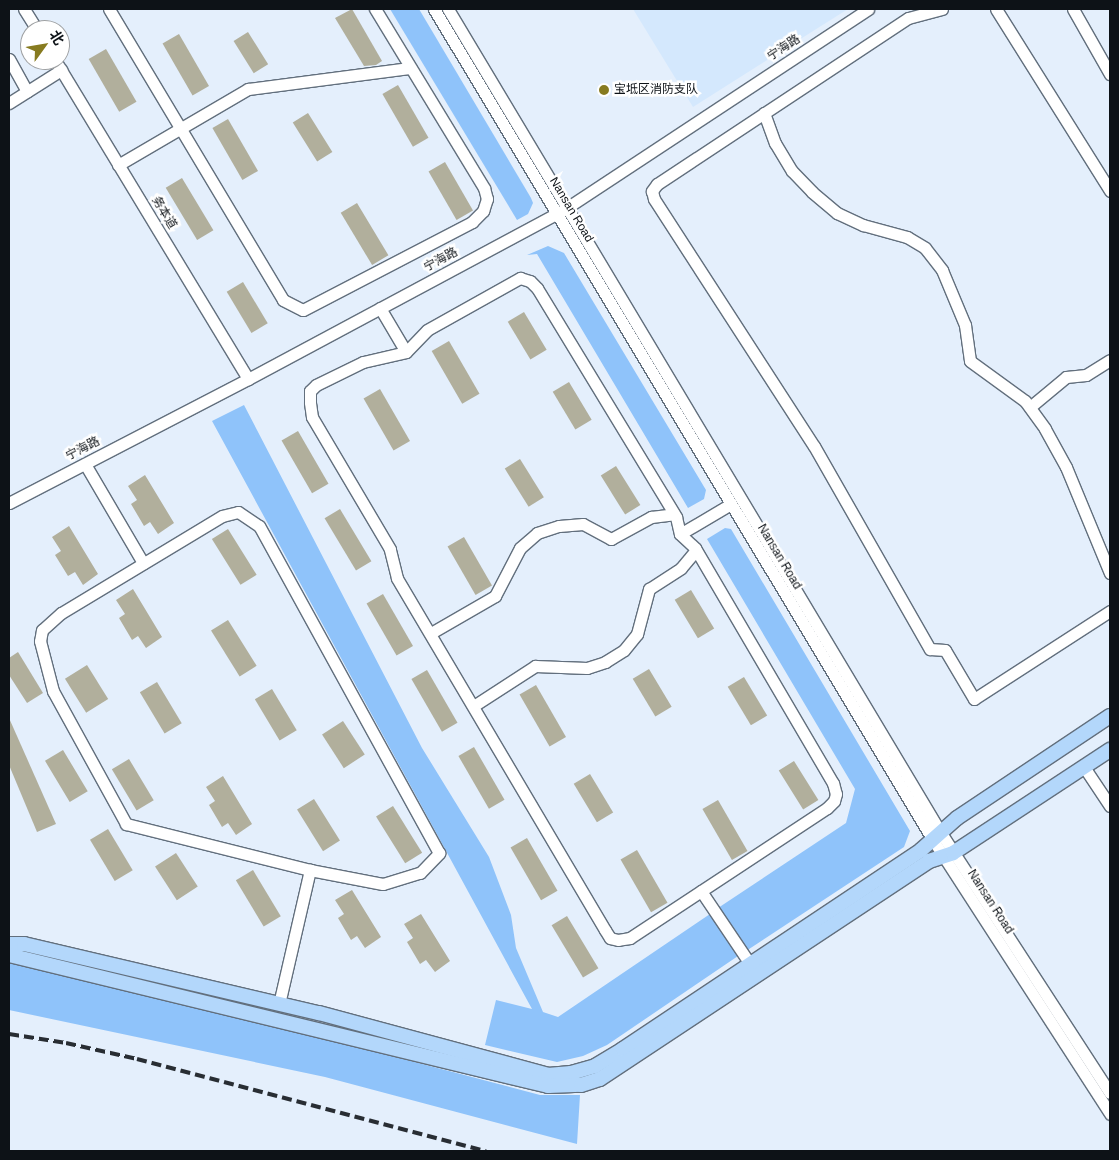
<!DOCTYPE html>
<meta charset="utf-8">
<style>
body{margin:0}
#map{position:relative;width:1119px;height:1160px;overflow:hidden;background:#e4effc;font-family:Arial,"Noto Sans SC",sans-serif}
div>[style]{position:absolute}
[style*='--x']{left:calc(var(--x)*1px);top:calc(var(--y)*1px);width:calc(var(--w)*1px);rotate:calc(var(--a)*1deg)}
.built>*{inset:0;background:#d4e8fd}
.green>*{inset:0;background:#8fc3fa}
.building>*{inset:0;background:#b1af9c;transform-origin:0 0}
.roads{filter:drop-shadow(1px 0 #626f7d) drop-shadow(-1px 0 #626f7d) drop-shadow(0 1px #626f7d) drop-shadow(0 -1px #626f7d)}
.minor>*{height:11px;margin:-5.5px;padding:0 5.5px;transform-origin:5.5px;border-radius:5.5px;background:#fff}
.major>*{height:14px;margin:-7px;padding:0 7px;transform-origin:7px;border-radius:7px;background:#b3d7fb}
.rail>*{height:4px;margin-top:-2px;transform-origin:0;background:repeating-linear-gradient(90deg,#282d33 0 10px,transparent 0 15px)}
.dots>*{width:14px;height:14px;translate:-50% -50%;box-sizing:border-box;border:2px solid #fff;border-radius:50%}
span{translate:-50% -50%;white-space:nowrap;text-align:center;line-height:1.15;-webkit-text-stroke:5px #fff;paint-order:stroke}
.street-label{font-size:12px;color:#0d1217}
.poi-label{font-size:12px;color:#0d1217}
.left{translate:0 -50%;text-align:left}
.frame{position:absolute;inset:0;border:10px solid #0d1217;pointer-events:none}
.north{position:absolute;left:20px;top:20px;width:50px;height:50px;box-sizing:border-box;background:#fff;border:1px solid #9ea0a2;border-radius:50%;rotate:58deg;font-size:14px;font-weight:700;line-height:20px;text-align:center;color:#0d1217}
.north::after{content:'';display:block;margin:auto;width:18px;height:22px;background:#877b20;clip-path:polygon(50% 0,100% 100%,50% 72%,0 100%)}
</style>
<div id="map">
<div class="built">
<div style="clip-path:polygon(633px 9px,848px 9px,693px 107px)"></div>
</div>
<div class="green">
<div style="clip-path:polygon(390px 9px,419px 9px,531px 198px,533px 203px,528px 214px,517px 220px)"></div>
<div style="clip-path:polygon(548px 246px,564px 253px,706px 490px,704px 499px,688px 508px,537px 254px,527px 255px)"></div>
<div style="clip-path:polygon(244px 405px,422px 748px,489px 857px,511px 915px,516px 948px,543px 1012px,558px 1017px,710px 914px,738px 956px,607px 1045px,583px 1056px,557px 1062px,485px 1045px,496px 1000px,532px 1009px,212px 421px)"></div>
<div style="clip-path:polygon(725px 528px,731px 529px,910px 831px,904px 847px,746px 951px,718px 908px,846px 823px,855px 789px,707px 539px)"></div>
<div style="clip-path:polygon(9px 963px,87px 976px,540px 1095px,580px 1095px,577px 1144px,325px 1077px,9px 1010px)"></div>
</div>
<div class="building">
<div style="clip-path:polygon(352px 9px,382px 61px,376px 65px,364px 66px,335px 18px)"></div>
<div style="left:248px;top:32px;width:38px;height:17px;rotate:58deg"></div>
<div style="left:179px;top:34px;width:60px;height:19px;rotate:60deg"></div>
<div style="left:106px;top:49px;width:61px;height:20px;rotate:60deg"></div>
<div style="left:398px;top:85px;width:61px;height:18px;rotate:60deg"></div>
<div style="left:308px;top:113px;width:46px;height:18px;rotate:58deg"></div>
<div style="left:228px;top:119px;width:60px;height:18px;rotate:60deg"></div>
<div style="left:445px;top:162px;width:56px;height:19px;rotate:60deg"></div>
<div style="left:182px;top:178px;width:61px;height:19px;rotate:59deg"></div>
<div style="left:357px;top:203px;width:61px;height:19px;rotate:59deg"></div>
<div style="left:243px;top:282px;width:48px;height:19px;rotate:59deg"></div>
<div style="left:524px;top:312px;width:44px;height:19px;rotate:59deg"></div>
<div style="left:449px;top:341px;width:61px;height:20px;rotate:60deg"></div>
<div style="left:569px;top:382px;width:44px;height:19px;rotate:59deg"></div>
<div style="left:380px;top:389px;width:60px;height:19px;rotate:60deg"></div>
<div style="left:298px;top:431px;width:61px;height:19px;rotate:60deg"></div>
<div style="left:520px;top:459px;width:45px;height:18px;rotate:58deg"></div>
<div style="left:616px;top:466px;width:46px;height:18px;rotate:58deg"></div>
<div style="clip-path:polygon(145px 475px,174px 523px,158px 534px,150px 522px,144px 526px,131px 504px,137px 500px,128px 486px)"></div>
<div style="left:340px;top:509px;width:61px;height:18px;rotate:59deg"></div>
<div style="clip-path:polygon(69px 526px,98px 574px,83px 585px,75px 572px,68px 576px,55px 555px,61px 551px,52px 537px)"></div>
<div style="left:228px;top:529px;width:54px;height:19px;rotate:58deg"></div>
<div style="left:464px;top:537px;width:56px;height:19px;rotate:60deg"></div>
<div style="clip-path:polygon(133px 589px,162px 637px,146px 648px,138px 636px,132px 640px,119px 618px,125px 614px,116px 600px)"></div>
<div style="left:691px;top:590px;width:45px;height:19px;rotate:59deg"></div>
<div style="left:383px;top:594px;width:60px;height:19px;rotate:60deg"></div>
<div style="left:228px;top:620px;width:54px;height:20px;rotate:58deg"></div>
<div style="clip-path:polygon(18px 652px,43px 693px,27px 703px,9px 675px,9px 658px)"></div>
<div style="left:87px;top:665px;width:40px;height:26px;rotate:58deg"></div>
<div style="left:649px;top:669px;width:44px;height:19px;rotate:59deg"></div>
<div style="left:427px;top:670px;width:61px;height:18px;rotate:60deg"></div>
<div style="left:744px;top:677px;width:45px;height:19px;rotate:59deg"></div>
<div style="left:157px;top:682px;width:48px;height:20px;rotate:59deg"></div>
<div style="left:536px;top:685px;width:60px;height:19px;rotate:60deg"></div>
<div style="left:272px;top:689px;width:48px;height:20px;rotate:59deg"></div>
<div style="clip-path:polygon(9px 718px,56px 824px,37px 832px,9px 765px)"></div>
<div style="left:343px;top:721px;width:40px;height:25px;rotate:57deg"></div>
<div style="left:474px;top:747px;width:61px;height:18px;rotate:60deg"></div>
<div style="left:63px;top:750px;width:48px;height:21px;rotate:59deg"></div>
<div style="left:129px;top:759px;width:48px;height:20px;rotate:59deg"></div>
<div style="left:794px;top:761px;width:46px;height:18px;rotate:58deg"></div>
<div style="left:590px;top:774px;width:45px;height:19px;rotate:59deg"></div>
<div style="clip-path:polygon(223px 776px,252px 824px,236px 835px,228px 823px,222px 827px,209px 805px,215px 801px,206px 787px)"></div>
<div style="left:314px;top:799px;width:49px;height:20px;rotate:58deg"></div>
<div style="left:718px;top:800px;width:59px;height:18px;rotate:60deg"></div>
<div style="left:393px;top:806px;width:55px;height:20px;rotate:58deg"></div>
<div style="left:108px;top:829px;width:48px;height:21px;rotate:59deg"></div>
<div style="left:527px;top:838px;width:61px;height:19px;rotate:60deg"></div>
<div style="left:637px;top:850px;width:61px;height:19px;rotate:60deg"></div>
<div style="left:176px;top:853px;width:40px;height:25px;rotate:57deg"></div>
<div style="left:253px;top:870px;width:54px;height:20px;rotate:59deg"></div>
<div style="clip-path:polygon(352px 890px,381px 937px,365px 948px,357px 936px,351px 940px,338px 918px,344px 914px,335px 900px)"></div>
<div style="clip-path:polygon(421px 914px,450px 961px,435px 972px,426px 960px,420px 964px,407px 942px,413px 938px,404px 924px)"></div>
<div style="left:567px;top:916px;width:61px;height:18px;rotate:59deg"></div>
</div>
<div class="roads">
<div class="minor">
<div style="--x:24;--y:9;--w:25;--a:58"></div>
<div style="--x:109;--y:9;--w:339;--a:59.1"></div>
<div style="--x:283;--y:300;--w:22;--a:27"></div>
<div style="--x:303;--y:310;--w:191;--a:-27.5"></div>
<div style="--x:472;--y:222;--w:16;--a:-45"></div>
<div style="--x:483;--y:211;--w:13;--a:-72"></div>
<div style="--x:487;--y:199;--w:11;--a:-105"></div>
<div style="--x:484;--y:188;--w:210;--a:-121.3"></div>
<div style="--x:434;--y:9;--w:969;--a:59.02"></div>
<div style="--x:933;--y:840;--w:326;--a:57.1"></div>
<div style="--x:448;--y:9;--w:960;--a:59.11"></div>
<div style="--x:941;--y:833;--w:310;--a:57"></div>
<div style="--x:942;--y:9;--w:35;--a:165"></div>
<div style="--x:908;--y:18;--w:301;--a:146.5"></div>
<div style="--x:657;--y:184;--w:9;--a:126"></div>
<div style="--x:652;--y:191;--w:8;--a:76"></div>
<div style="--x:654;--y:199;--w:294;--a:57.1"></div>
<div style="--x:814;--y:446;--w:234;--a:60.3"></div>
<div style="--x:930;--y:649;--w:15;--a:4"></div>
<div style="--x:945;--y:650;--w:57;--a:59.4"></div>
<div style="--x:974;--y:699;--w:162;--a:-32.9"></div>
<div style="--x:996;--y:9;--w:215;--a:57.9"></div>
<div style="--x:1073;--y:9;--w:75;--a:60.4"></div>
<div style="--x:9;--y:59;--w:37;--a:61"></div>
<div style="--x:55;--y:60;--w:373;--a:58.8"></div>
<div style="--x:9;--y:103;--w:62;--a:-32.4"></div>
<div style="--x:764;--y:113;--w:32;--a:70"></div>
<div style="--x:775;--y:143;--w:33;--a:59"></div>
<div style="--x:792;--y:171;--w:29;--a:46"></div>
<div style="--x:812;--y:192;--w:33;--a:40"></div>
<div style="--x:837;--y:213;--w:29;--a:25"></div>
<div style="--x:863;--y:225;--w:46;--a:15.3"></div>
<div style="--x:907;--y:237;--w:21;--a:31"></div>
<div style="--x:925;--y:248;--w:28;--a:52"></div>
<div style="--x:942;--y:270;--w:60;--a:67.3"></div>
<div style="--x:965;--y:325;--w:36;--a:82"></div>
<div style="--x:970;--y:361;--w:68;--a:36"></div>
<div style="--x:1025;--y:401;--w:34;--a:54"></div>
<div style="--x:1045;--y:429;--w:43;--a:61.1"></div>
<div style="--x:1066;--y:467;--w:115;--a:67.5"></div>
<div style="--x:118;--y:165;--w:151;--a:-30.3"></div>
<div style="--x:248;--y:89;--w:163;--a:-7.4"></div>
<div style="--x:520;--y:278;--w:10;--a:17"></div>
<div style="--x:530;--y:281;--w:10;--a:45"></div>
<div style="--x:537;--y:288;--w:268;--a:58.7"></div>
<div style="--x:676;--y:517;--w:17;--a:77"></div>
<div style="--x:680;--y:534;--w:21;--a:43"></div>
<div style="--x:695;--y:548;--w:273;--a:59.6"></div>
<div style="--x:833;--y:783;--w:11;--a:75"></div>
<div style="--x:836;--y:794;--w:7;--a:106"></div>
<div style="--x:834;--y:801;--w:10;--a:135"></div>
<div style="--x:827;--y:808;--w:236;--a:146.6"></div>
<div style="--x:630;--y:938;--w:12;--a:171"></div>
<div style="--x:618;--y:940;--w:8;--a:-166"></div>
<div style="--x:610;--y:938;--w:9;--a:-122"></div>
<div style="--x:605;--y:930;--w:409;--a:-120.6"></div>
<div style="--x:397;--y:578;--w:30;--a:-104"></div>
<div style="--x:390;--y:549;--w:153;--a:-120.6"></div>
<div style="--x:312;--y:417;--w:15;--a:-98"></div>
<div style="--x:310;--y:402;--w:11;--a:-90"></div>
<div style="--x:310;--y:391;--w:8;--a:-45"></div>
<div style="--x:316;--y:385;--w:52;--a:-26.1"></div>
<div style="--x:363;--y:362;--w:44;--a:-13.1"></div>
<div style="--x:406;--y:352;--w:30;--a:-46"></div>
<div style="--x:427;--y:330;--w:107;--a:-29.2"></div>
<div style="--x:380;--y:308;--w:51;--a:59.4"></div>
<div style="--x:1030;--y:407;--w:47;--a:-39.8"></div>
<div style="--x:1066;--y:377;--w:20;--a:-6"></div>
<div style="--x:1086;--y:375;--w:28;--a:-32"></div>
<div style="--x:85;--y:464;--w:115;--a:59.6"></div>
<div style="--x:9;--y:503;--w:269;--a:-27.4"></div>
<div style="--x:248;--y:379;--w:360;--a:-28.2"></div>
<div style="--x:565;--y:209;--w:363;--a:-33.4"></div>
<div style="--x:680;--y:534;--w:59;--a:-30.5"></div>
<div style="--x:431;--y:633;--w:74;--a:-30"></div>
<div style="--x:495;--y:596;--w:54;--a:-62.5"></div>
<div style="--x:520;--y:548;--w:23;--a:-41"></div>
<div style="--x:537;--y:533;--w:23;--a:-18"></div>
<div style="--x:559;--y:526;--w:24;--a:-5"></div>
<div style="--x:583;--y:524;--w:32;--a:28"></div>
<div style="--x:611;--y:539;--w:46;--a:-28.8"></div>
<div style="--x:651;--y:517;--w:23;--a:-7"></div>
<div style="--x:475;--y:705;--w:72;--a:-33"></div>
<div style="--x:535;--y:666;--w:52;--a:2.2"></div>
<div style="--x:587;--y:668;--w:19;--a:-18"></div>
<div style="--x:605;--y:662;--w:22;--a:-32"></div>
<div style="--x:624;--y:650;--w:21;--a:-51"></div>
<div style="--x:637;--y:634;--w:47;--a:-75.1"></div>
<div style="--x:649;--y:589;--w:38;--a:-33"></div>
<div style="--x:681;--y:568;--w:23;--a:-50"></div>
<div style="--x:1084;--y:767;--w:47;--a:56.3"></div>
<div style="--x:701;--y:891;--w:88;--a:56.1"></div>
<div style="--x:279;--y:1004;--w:138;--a:-77"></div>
<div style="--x:310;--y:870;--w:74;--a:10.9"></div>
<div style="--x:383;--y:884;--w:39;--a:-17"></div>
<div style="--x:420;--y:873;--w:28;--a:-46"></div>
<div style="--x:439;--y:853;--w:373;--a:-118.8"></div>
<div style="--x:259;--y:526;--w:25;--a:-146"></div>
<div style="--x:238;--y:512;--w:16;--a:166"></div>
<div style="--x:222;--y:516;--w:188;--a:148.9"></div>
<div style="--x:61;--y:613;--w:25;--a:138"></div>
<div style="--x:42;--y:630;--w:11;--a:100"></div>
<div style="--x:40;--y:641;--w:52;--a:75.4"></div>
<div style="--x:53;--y:691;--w:152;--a:61.2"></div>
<div style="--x:126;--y:824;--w:190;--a:14"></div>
</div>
<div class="major">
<div style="--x:9;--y:944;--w:15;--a:0"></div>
<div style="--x:24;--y:944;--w:303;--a:13.2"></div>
<div style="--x:319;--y:1013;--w:237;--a:15.1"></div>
<div style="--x:548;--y:1075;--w:23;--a:-5"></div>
<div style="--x:571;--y:1073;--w:25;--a:-16"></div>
<div style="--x:595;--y:1066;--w:33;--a:-31"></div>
<div style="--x:623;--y:1049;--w:358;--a:-33.7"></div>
<div style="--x:921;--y:850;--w:48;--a:-41.6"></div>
<div style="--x:957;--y:818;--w:184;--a:-33.7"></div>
<div style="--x:9;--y:955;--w:555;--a:13.66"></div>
<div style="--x:548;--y:1086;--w:33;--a:-2"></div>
<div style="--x:581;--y:1085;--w:20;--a:-18"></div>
<div style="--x:600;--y:1079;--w:395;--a:-33.5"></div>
<div style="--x:929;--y:861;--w:25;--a:-18"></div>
<div style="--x:953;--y:853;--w:188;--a:-33.3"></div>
</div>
</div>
<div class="rail">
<div style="--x:9;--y:1034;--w:58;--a:9"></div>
<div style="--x:66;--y:1043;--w:73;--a:12.7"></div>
<div style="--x:137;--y:1059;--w:361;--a:14.8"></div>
</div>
<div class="dots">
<div style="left:604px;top:90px;background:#877b20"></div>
</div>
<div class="street-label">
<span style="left:784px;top:48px;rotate:-33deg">宁海路</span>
<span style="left:571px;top:210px;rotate:59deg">Nansan Road</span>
<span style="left:164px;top:213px;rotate:59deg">务本道</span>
<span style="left:441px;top:260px;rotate:-28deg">宁海路</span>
<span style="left:83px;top:449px;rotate:-27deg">宁海路</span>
<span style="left:779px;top:557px;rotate:59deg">Nansan Road</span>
<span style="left:990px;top:902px;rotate:57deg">Nansan Road</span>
</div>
<div class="poi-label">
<span class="left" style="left:614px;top:90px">宝坻区消防支队</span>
</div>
<div class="frame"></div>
<div class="north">北</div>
</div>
